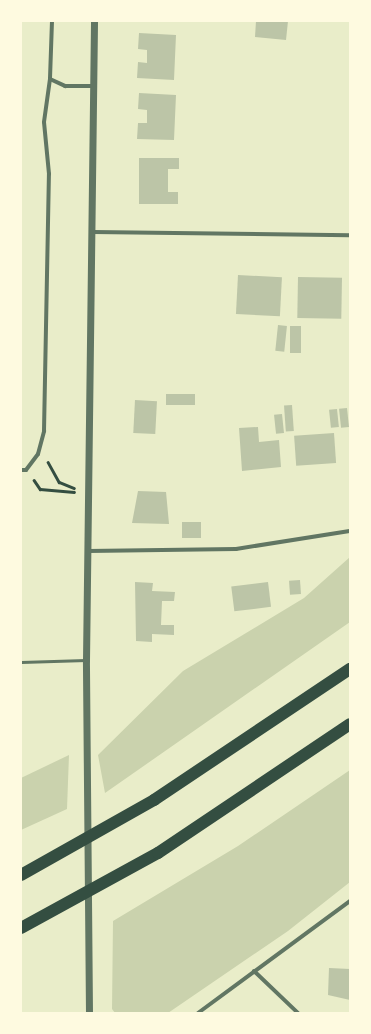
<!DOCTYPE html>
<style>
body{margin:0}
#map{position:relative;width:371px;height:1034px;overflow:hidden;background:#e9edc9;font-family:Rubik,sans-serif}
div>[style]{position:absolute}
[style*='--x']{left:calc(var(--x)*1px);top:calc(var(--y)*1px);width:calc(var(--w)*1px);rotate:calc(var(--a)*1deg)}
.green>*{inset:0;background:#cad2ad}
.building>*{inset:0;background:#bcc5a7;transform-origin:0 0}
.path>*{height:2.5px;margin:-1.25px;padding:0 1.25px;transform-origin:1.25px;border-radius:1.25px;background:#344e41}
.service>*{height:3px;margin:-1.5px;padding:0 1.5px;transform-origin:1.5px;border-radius:1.5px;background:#617663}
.minor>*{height:4px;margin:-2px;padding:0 2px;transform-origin:2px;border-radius:2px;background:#617663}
.tertiary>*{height:7px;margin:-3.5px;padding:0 3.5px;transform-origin:3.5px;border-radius:3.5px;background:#617663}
.motorway>*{height:12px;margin:-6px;padding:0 6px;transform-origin:6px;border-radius:6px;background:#344e41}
span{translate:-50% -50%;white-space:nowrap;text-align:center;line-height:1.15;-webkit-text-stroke:3px #fefae0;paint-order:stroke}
.frame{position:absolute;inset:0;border:22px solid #fefae0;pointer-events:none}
</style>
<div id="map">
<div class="green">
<div style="clip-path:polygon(350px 557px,350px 622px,105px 793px,98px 755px,183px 671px,304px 598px)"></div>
<div style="clip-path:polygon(69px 755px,67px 809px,21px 830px,21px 778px)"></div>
<div style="clip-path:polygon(350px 770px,350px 882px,288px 931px,168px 1013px,115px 1013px,112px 1009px,113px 921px,238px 846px)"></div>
</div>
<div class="building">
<div style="clip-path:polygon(256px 21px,288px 21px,286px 40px,255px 37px)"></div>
<div style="clip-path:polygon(139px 33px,176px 35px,174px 80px,137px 78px,138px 62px,147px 63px,147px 50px,138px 49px)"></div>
<div style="clip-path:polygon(139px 93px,176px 95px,174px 140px,137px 139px,138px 123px,147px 123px,147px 110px,138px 109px)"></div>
<div style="clip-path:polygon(139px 158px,179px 158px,179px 169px,168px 169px,168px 192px,178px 192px,178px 204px,139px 204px)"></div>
<div style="left:238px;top:275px;width:44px;height:39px;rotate:3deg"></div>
<div style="left:298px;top:277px;width:44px;height:41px;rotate:1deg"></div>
<div style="left:278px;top:325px;width:9px;height:26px;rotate:6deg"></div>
<div style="left:290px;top:326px;width:11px;height:27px"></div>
<div style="left:166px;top:394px;width:29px;height:11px"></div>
<div style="left:135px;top:400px;width:22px;height:33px;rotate:3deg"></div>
<div style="left:292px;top:405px;width:26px;height:8px;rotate:86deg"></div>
<div style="left:347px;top:408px;width:19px;height:8px;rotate:84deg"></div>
<div style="left:337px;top:409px;width:18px;height:8px;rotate:84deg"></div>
<div style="left:282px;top:414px;width:19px;height:8px;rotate:84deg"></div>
<div style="clip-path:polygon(258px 427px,259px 442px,279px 440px,281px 467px,242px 471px,239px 428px)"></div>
<div style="left:334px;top:433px;width:30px;height:40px;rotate:86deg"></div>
<div style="clip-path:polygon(138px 491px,166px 492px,169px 524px,132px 523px)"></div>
<div style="left:182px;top:522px;width:19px;height:16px"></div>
<div style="left:300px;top:580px;width:14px;height:11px;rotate:86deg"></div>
<div style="clip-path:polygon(135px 582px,153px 583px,152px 591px,175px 592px,174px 601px,162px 601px,161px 625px,174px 625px,174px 635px,152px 634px,152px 642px,136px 641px)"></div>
<div style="left:268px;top:582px;width:25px;height:37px;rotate:83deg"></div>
<div style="clip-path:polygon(329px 968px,350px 969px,350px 1000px,328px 995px)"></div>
</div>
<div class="path">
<div style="--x:48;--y:462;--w:23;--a:61"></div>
<div style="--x:59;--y:482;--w:16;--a:22"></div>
<div style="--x:34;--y:480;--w:11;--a:56"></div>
<div style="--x:40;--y:489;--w:34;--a:5"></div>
</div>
<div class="service">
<div style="--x:21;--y:662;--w:65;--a:-1.8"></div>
</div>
<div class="minor">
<div style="--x:52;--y:21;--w:58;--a:92"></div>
<div style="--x:50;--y:79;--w:17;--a:25"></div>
<div style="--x:65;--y:86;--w:28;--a:0"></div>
<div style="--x:93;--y:232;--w:257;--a:0.7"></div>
<div style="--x:21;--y:470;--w:5;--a:0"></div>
<div style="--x:26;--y:470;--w:20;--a:-53"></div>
<div style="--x:38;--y:454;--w:24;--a:-75"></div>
<div style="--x:44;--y:431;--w:257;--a:-88.9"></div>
<div style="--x:49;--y:174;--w:52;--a:-95.5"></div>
<div style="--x:44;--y:122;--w:43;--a:-82.1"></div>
<div style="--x:88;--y:551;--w:148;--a:-0.8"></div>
<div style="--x:236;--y:549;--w:115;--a:-9"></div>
<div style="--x:254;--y:971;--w:61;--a:43.7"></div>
<div style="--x:198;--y:1013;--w:189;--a:-36.4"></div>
</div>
<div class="tertiary">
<div style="--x:89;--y:1013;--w:353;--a:-90.5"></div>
<div style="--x:86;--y:660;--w:639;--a:-89.28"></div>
</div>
<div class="motorway">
<div style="--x:21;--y:875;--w:153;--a:-29.4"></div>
<div style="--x:154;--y:800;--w:236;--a:-33.8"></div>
<div style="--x:21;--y:928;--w:156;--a:-28.7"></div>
<div style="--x:158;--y:853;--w:231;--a:-33.9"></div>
</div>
<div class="frame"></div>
</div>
